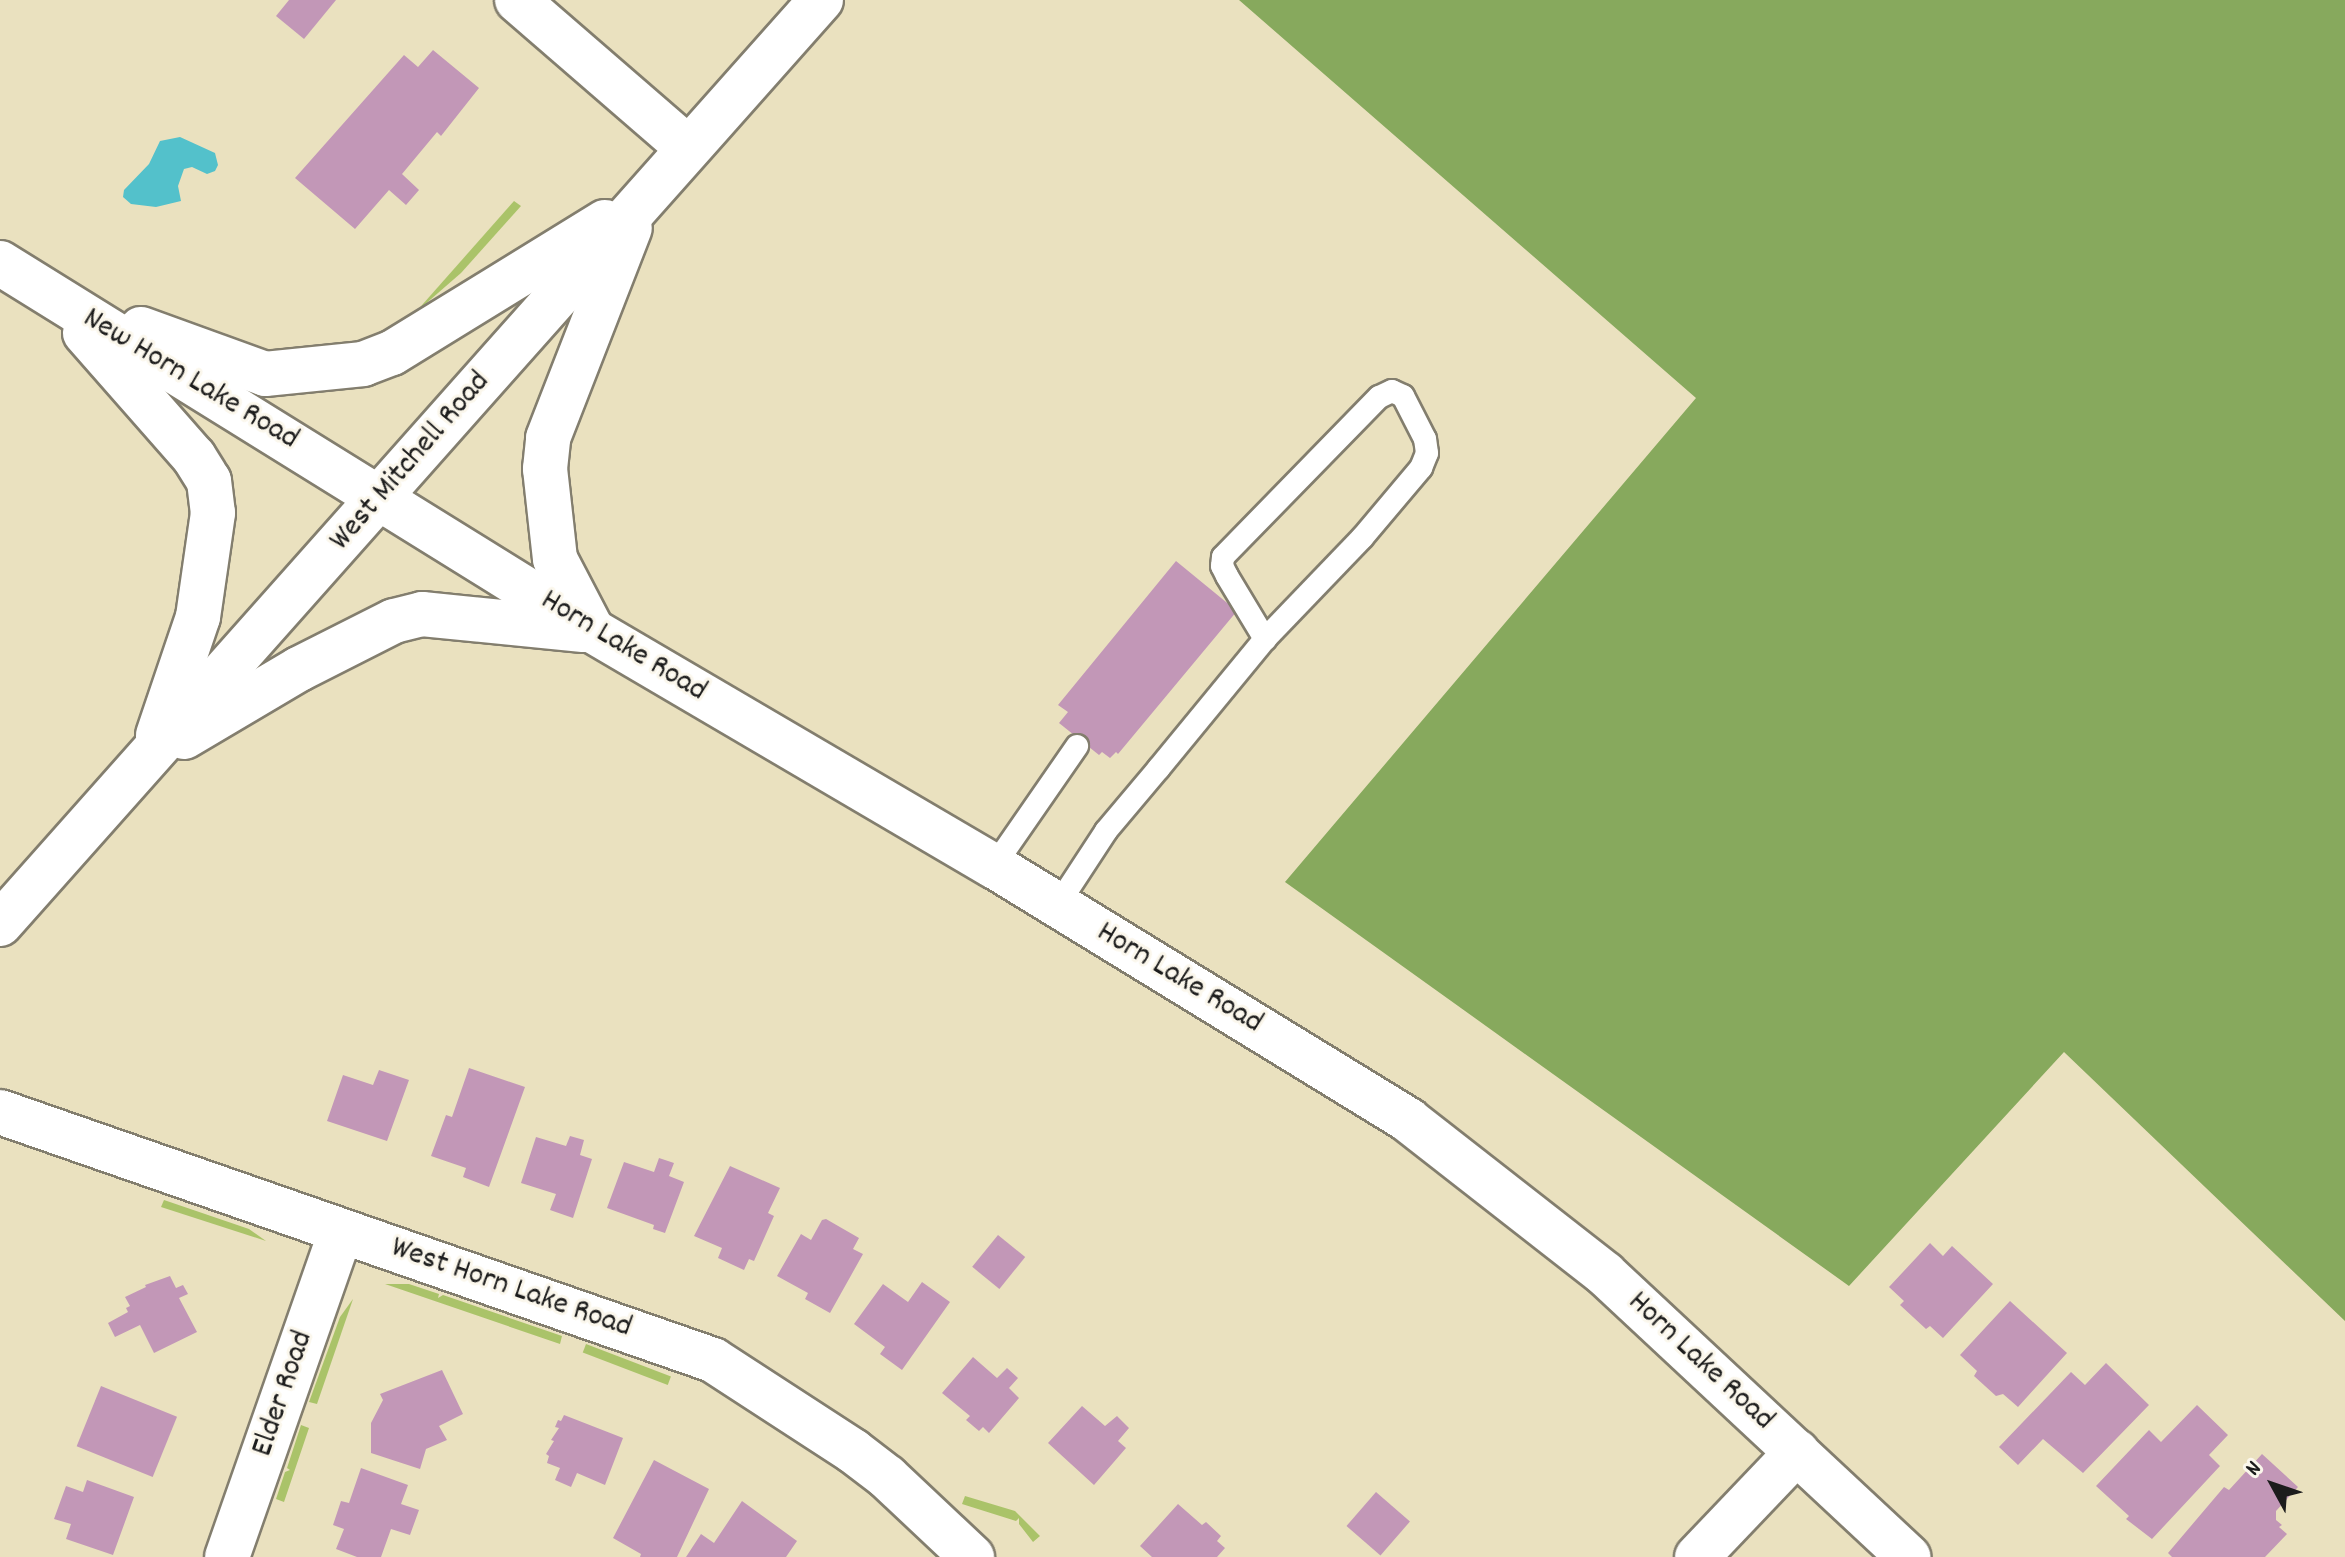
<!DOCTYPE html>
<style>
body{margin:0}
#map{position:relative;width:2345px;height:1557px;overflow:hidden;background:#eae1bf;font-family:Dekko,sans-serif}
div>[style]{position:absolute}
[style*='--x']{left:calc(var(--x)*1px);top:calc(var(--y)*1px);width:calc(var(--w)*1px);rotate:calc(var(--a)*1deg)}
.green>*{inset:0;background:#aac369;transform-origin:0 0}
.forest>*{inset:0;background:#87a95d}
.water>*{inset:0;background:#53c1cb}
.building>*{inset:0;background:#c297b7;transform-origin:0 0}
.roads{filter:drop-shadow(2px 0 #837e6e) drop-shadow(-2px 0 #837e6e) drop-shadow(0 2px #837e6e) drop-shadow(0 -2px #837e6e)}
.lane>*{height:22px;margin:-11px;padding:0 11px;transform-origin:11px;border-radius:11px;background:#fff}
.street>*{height:44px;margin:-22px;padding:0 22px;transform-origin:22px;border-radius:22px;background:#fff}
.secondary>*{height:44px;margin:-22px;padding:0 22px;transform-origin:22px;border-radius:22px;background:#fff}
span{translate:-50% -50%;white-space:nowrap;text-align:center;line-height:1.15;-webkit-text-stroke:6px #fbf7ec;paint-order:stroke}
.street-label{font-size:32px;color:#1c1c1c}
.north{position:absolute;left:2233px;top:1445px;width:80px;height:80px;-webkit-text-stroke:6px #fbf7ec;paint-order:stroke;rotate:310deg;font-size:22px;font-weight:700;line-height:32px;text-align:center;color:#1c1c1c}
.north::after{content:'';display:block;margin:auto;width:28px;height:36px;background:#1c1c1c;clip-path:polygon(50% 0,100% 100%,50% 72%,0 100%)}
</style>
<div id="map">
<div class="green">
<div style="clip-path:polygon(514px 201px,521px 206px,461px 273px,415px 313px)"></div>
<div style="clip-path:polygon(164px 1200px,249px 1229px,266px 1241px,161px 1207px)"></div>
<div style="clip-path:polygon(385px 1284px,409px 1284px,439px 1294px,438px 1298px,443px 1295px,562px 1336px,560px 1344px)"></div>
<div style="clip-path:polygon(353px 1299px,317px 1404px,309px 1402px,340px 1317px)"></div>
<div style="left:586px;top:1344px;width:91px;height:9px;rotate:21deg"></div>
<div style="clip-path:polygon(301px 1425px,309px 1428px,284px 1502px,276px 1499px,285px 1472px,290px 1470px,287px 1468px)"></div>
<div style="clip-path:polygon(965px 1496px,1015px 1511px,1040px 1536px,1033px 1542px,1019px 1524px,1019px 1518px,1016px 1521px,962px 1504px)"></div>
</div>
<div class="forest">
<div style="clip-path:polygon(1239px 0,2345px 0,2345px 1321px,2064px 1052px,1849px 1286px,1285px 882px,1696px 398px)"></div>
</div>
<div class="water">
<div style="clip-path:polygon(180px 137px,215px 153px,218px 165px,215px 171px,207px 174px,192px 167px,184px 169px,178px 186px,181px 201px,156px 207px,131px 204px,123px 197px,124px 190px,149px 164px,160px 141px)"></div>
</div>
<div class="building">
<div style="clip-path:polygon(289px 0,336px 0,304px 39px,276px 16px)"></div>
<div style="clip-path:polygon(433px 50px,479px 88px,441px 136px,437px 132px,402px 174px,419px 190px,406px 205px,389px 190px,355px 229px,295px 178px,404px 55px,418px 67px)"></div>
<div style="clip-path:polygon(1176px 561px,1237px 611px,1118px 754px,1116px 752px,1110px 758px,1102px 752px,1099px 755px,1059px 723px,1068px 712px,1058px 705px)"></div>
<div style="clip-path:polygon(469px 1068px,525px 1087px,489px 1187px,463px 1177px,466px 1168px,431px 1156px,446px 1115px,452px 1117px)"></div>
<div style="clip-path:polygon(379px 1070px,409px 1080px,387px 1141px,327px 1121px,343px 1075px,373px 1085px)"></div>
<div style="clip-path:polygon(570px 1136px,584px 1140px,580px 1155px,592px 1159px,573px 1218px,550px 1210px,556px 1194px,521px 1183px,536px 1137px,566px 1146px)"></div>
<div style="clip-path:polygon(659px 1158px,674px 1163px,669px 1176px,684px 1182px,665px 1233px,653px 1229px,654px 1225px,607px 1208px,624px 1162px,654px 1172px)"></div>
<div style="clip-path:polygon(730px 1166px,780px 1188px,768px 1213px,774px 1216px,754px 1261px,749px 1259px,744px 1270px,718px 1258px,722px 1248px,694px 1236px)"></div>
<div style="clip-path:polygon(826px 1219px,859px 1238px,853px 1249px,863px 1254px,830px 1313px,805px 1299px,808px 1293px,777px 1276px,801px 1234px,811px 1240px,822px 1220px)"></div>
<div style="left:998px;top:1235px;width:35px;height:41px;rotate:39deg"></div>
<div style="clip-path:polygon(1930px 1243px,1943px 1256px,1952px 1246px,1993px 1284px,1943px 1338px,1930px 1326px,1926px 1329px,1900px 1305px,1904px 1301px,1889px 1287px)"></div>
<div style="clip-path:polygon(170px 1276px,176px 1288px,183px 1285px,188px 1294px,179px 1298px,197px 1332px,154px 1353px,140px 1325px,115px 1337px,108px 1323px,128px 1312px,126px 1308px,130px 1306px,125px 1297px,146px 1287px,145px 1285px)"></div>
<div style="clip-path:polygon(922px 1282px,950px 1302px,902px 1370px,880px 1354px,885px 1347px,854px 1324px,883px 1284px,908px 1302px)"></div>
<div style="clip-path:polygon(2010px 1301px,2067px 1353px,2018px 1407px,2003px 1394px,1996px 1396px,1974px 1376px,1977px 1371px,1960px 1355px)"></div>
<div style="clip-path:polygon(973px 1357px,997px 1378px,1007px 1368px,1018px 1378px,1009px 1388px,1019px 1398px,989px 1433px,983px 1427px,979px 1431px,966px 1420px,970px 1416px,942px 1393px)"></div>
<div style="clip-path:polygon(2106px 1363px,2149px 1405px,2083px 1473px,2043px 1439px,2018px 1465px,1999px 1447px,2071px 1372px,2085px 1385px)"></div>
<div style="clip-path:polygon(442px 1370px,463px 1414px,439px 1426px,447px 1440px,426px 1449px,420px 1469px,371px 1453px,371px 1423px,383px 1400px,380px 1394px)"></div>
<div style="left:101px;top:1386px;width:82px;height:65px;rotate:22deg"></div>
<div style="clip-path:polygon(2197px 1405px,2228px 1435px,2209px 1455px,2220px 1466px,2152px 1539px,2126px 1519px,2129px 1516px,2096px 1486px,2149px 1430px,2161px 1442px)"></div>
<div style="clip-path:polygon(1082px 1406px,1105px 1426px,1117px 1416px,1129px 1428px,1118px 1441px,1126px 1448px,1094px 1485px,1048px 1443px)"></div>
<div style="clip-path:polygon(564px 1415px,623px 1438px,605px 1485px,577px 1473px,571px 1487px,555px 1480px,560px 1468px,547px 1463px,549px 1456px,546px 1454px,554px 1441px,551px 1440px,559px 1428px,555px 1427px,558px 1420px,561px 1421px)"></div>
<div style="clip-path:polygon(2262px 1454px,2298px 1487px,2276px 1511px,2276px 1520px,2282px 1525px,2279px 1527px,2287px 1534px,2265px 1557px,2172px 1557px,2168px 1553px,2224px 1487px,2229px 1490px)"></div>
<div style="clip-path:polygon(654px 1460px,709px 1489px,677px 1557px,640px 1557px,641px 1554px,613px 1538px)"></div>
<div style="clip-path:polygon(361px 1468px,408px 1485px,401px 1504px,419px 1510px,410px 1535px,391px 1529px,381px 1557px,357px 1557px,336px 1549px,344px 1529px,333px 1525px,341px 1501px,349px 1503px)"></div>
<div style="clip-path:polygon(87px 1480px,134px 1497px,113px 1555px,66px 1539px,71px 1524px,54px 1519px,66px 1486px,83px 1492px)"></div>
<div style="left:1376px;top:1492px;width:45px;height:45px;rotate:41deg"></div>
<div style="clip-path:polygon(742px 1501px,797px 1541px,786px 1557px,686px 1557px,701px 1534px,714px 1543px)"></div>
<div style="clip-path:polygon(1178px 1504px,1202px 1525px,1206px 1522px,1221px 1536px,1217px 1541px,1225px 1548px,1217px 1557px,1152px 1557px,1140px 1546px)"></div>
</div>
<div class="roads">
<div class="lane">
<div style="--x:994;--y:866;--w:146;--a:-55.3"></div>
<div style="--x:1057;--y:906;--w:90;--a:-56.8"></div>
<div style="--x:1106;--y:831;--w:82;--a:-49.9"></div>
<div style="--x:1159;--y:768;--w:167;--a:-50.6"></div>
<div style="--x:1265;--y:639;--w:140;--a:-46.2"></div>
<div style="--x:1362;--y:538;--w:92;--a:-49.9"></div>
<div style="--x:1421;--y:468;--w:16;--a:-68"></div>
<div style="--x:1427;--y:453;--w:14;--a:-98"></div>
<div style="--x:1425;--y:439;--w:48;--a:-117.1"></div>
<div style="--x:1403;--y:396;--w:12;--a:-156"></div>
<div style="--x:1392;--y:391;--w:14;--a:155"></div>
<div style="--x:1379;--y:397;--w:223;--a:134.3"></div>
<div style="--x:1223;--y:557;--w:9;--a:96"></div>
<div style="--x:1222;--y:566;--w:11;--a:63"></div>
<div style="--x:1227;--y:576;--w:74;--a:58.9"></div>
</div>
<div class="street">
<div style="--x:517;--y:0;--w:226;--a:40.9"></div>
<div style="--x:0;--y:1112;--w:755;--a:19.18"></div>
<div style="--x:713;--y:1360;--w:167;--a:33"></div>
<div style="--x:853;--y:1451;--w:43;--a:37.4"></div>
<div style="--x:887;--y:1477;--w:117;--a:43.3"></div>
<div style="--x:227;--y:1557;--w:345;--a:-70.7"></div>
<div style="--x:1697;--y:1557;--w:145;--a:-46.4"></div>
</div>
<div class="secondary">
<div style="--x:0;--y:263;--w:698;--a:31.82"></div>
<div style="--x:593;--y:631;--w:465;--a:30.4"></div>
<div style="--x:994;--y:866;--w:486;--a:31.5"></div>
<div style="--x:1408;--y:1120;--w:250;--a:38"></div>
<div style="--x:1605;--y:1274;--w:415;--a:43"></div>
<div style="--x:141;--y:329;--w:132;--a:19.9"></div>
<div style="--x:265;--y:374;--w:99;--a:-5.8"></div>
<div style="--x:363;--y:364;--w:31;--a:-21"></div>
<div style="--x:392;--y:353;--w:250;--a:-31.6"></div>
<div style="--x:85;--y:333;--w:165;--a:48.7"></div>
<div style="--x:194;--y:457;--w:28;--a:58"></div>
<div style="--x:209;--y:481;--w:32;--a:83"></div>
<div style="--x:213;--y:513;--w:105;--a:98.2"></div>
<div style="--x:198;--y:617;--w:125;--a:108.7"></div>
<div style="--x:592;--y:630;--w:80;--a:-117.5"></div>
<div style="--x:555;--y:559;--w:91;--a:-96.3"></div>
<div style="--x:545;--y:469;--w:31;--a:-84"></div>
<div style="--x:548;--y:438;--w:225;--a:-68.7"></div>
<div style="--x:184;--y:737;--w:134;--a:-30.6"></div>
<div style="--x:299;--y:669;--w:106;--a:-26.8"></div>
<div style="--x:394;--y:621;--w:29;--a:-14"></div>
<div style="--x:422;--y:614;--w:162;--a:5.7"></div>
<div style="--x:0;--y:924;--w:1236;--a:-48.38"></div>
</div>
</div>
<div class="street-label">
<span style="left:190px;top:380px;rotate:31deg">New Horn Lake Road</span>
<span style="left:411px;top:462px;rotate:-49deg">West Mitchell Road</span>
<span style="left:623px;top:647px;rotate:31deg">Horn Lake Road</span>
<span style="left:1179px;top:979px;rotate:31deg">Horn Lake Road</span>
<span style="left:511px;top:1289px;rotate:19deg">West Horn Lake Road</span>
<span style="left:1700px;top:1362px;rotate:43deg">Horn Lake Road</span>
<span style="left:284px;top:1394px;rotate:-71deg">Elder Road</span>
</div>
<div class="north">N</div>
</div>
